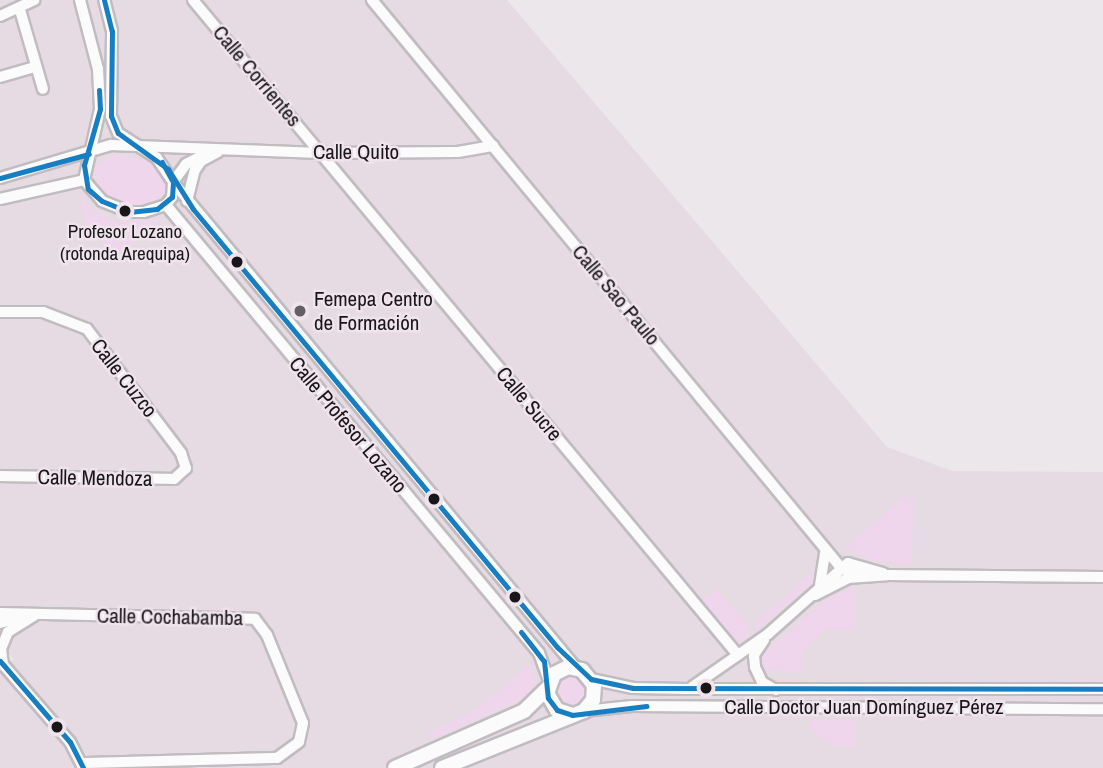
<!DOCTYPE html>
<meta charset="utf-8">
<style>
body{margin:0}
#map{position:relative;width:1103px;height:768px;overflow:hidden;background:#ece7eb;font-family:"Archivo Narrow",sans-serif}
div>[style]{position:absolute}
[style*='--x']{left:calc(var(--x)*1px);top:calc(var(--y)*1px);width:calc(var(--w)*1px);rotate:calc(var(--a)*1deg)}
.built>*{inset:0;background:#e6dae3}
.green>*{inset:0;background:#f0d6ec}
.round{border-radius:50%}
.roads{filter:drop-shadow(2px 0 #c1bcc0) drop-shadow(-2px 0 #c1bcc0) drop-shadow(0 2px #c1bcc0) drop-shadow(0 -2px #c1bcc0)}
.street>*{height:10px;margin:-5px;padding:0 5px;transform-origin:5px;border-radius:5px;background:#fcfbfc}
.secondary>*{height:14px;margin:-7px;padding:0 7px;transform-origin:7px;border-radius:7px;background:#fcfbfc}
.bus-1>*{height:5px;margin:-2.5px;padding:0 2.5px;transform-origin:2.5px;border-radius:2.5px;background:#187ec2}
.dots>*{width:19px;height:19px;translate:-50% -50%;box-sizing:border-box;border:4px solid #efe4ec;border-radius:50%}
span{translate:-50% -50%;white-space:nowrap;text-align:center;line-height:1.15;-webkit-text-stroke:5px #efe4ec;paint-order:stroke}
.bus-label{font-size:19px;color:#191619}
.street-label{font-size:21px;color:#191619}
.poi-label{font-size:21px;color:#191619}
.left{translate:0 -50%;text-align:left}
</style>
<div id="map">
<div class="built">
<div style="clip-path:polygon(0 0,507px 0,887px 447px,952px 471px,1103px 472px,1103px 768px,0 768px,0 674px,13px 659px,0 643px)"></div>
</div>
<div class="green">
<div style="clip-path:polygon(115px 154px,152px 163px,164px 177px,167px 193px,146px 205px,125px 203px,106px 193px,98px 185px,94px 167px)"></div>
<div style="clip-path:polygon(80px 195px,91px 209px,114px 222px,160px 219px,112px 259px,102px 241px,88px 234px)"></div>
<div style="clip-path:polygon(905px 496px,913px 499px,912px 564px,870px 560px,846px 547px)"></div>
<div style="clip-path:polygon(815px 570px,820px 571px,817px 579px,757px 629px,756px 622px)"></div>
<div style="clip-path:polygon(856px 587px,855px 630px,825px 630px,801px 653px,801px 673px,765px 669px,762px 657px,767px 650px,831px 596px)"></div>
<div style="clip-path:polygon(717px 589px,747px 625px,748px 636px,740px 643px,701px 602px)"></div>
<div style="clip-path:polygon(530px 665px,535px 682px,528px 696px,431px 740px,429px 732px,469px 714px)"></div>
<div class="round" style="left:556px;top:676px;width:30px;height:30px"></div>
<div style="clip-path:polygon(810px 720px,856px 720px,856px 746px,832px 746px,810px 728px)"></div>
</div>
<div class="roads">
<div class="street">
<div style="--x:80;--y:0;--w:71;--a:75.4"></div>
<div style="--x:98;--y:69;--w:40;--a:87.1"></div>
<div style="--x:100;--y:109;--w:73;--a:102.7"></div>
<div style="--x:84;--y:180;--w:28;--a:49"></div>
<div style="--x:102;--y:201;--w:29;--a:22"></div>
<div style="--x:129;--y:212;--w:15;--a:0"></div>
<div style="--x:144;--y:212;--w:23;--a:-18"></div>
<div style="--x:166;--y:205;--w:10;--a:-53"></div>
<div style="--x:172;--y:197;--w:15;--a:-86"></div>
<div style="--x:173;--y:182;--w:29;--a:-124"></div>
<div style="--x:157;--y:158;--w:46;--a:-147.3"></div>
<div style="--x:118;--y:133;--w:18;--a:-112"></div>
<div style="--x:111;--y:116;--w:85;--a:-89.3"></div>
<div style="--x:112;--y:31;--w:32;--a:-104"></div>
<div style="--x:193;--y:0;--w:852;--a:50.24"></div>
<div style="--x:372;--y:0;--w:738;--a:50.44"></div>
<div style="--x:842;--y:569;--w:28;--a:15"></div>
<div style="--x:20;--y:10;--w:82;--a:73.8"></div>
<div style="--x:0;--y:16;--w:38;--a:-25"></div>
<div style="--x:0;--y:77;--w:37;--a:-16"></div>
<div style="--x:0;--y:178;--w:116;--a:-16.6"></div>
<div style="--x:111;--y:145;--w:209;--a:2.2"></div>
<div style="--x:320;--y:153;--w:138;--a:-0.4"></div>
<div style="--x:458;--y:152;--w:36;--a:-10"></div>
<div style="--x:173;--y:182;--w:631;--a:50.33"></div>
<div style="--x:173;--y:182;--w:22;--a:-54"></div>
<div style="--x:186;--y:164;--w:22;--a:-27"></div>
<div style="--x:0;--y:199;--w:86;--a:-12.7"></div>
<div style="--x:187;--y:201;--w:32;--a:-76"></div>
<div style="--x:195;--y:170;--w:11;--a:-56"></div>
<div style="--x:201;--y:161;--w:19;--a:-28"></div>
<div style="--x:166;--y:205;--w:583;--a:50.22"></div>
<div style="--x:539;--y:653;--w:30;--a:70"></div>
<div style="--x:0;--y:312;--w:43;--a:0"></div>
<div style="--x:43;--y:312;--w:47;--a:21.1"></div>
<div style="--x:87;--y:329;--w:156;--a:52.8"></div>
<div style="--x:181;--y:453;--w:16;--a:72"></div>
<div style="--x:186;--y:468;--w:16;--a:137"></div>
<div style="--x:174;--y:479;--w:174;--a:-179"></div>
<div style="--x:820;--y:585;--w:36;--a:-81"></div>
<div style="--x:815;--y:595;--w:37;--a:-27"></div>
<div style="--x:848;--y:578;--w:39;--a:-4"></div>
<div style="--x:887;--y:575;--w:216;--a:0.5"></div>
<div style="--x:0;--y:613;--w:255;--a:1.3"></div>
<div style="--x:255;--y:619;--w:20;--a:53"></div>
<div style="--x:267;--y:635;--w:95;--a:67.8"></div>
<div style="--x:303;--y:723;--w:19;--a:102"></div>
<div style="--x:299;--y:742;--w:27;--a:144"></div>
<div style="--x:277;--y:758;--w:195;--a:178.5"></div>
<div style="--x:0;--y:623;--w:21;--a:-14"></div>
<div style="--x:764;--y:640;--w:18;--a:124"></div>
<div style="--x:754;--y:655;--w:12;--a:85"></div>
<div style="--x:755;--y:667;--w:17;--a:65"></div>
<div style="--x:762;--y:682;--w:16;--a:30"></div>
<div style="--x:0;--y:661;--w:107;--a:49.2"></div>
<div style="--x:70;--y:742;--w:29;--a:63"></div>
<div style="--x:3;--y:665;--w:16;--a:-97"></div>
<div style="--x:1;--y:649;--w:18;--a:-68"></div>
<div style="--x:8;--y:632;--w:31;--a:-32"></div>
<div style="--x:591;--y:679;--w:43;--a:12.1"></div>
<div style="--x:633;--y:688;--w:54;--a:1.1"></div>
<div style="--x:687;--y:689;--w:416;--a:0"></div>
<div style="--x:692;--y:687;--w:93;--a:-34.9"></div>
<div style="--x:768;--y:634;--w:107;--a:-41.6"></div>
<div style="--x:848;--y:563;--w:37;--a:16"></div>
<div style="--x:584;--y:711;--w:48;--a:-5.9"></div>
<div style="--x:632;--y:706;--w:471;--a:0.4"></div>
</div>
<div class="secondary">
<div style="--x:395;--y:768;--w:141;--a:-23.8"></div>
<div style="--x:524;--y:711;--w:33;--a:-44"></div>
<div style="--x:442;--y:768;--w:153;--a:-21.9"></div>
<div style="--x:584;--y:711;--w:14;--a:-51"></div>
<div style="--x:593;--y:700;--w:15;--a:-86"></div>
<div style="--x:594;--y:685;--w:19;--a:-129"></div>
<div style="--x:582;--y:670;--w:14;--a:-168"></div>
<div style="--x:568;--y:667;--w:16;--a:153"></div>
<div style="--x:554;--y:674;--w:20;--a:110"></div>
<div style="--x:547;--y:693;--w:20;--a:60"></div>
<div style="--x:557;--y:710;--w:16;--a:18"></div>
</div>
</div>
<div class="bus-1">
<div style="--x:104;--y:0;--w:32;--a:76"></div>
<div style="--x:112;--y:31;--w:85;--a:90.7"></div>
<div style="--x:111;--y:116;--w:18;--a:68"></div>
<div style="--x:118;--y:133;--w:62;--a:35.8"></div>
<div style="--x:168;--y:169;--w:47;--a:58"></div>
<div style="--x:193;--y:209;--w:570;--a:50.27"></div>
<div style="--x:557;--y:647;--w:47;--a:43.3"></div>
<div style="--x:591;--y:679;--w:43;--a:12.1"></div>
<div style="--x:633;--y:688;--w:470;--a:0.1"></div>
<div style="--x:99;--y:90;--w:19;--a:87"></div>
<div style="--x:100;--y:109;--w:58;--a:105.9"></div>
<div style="--x:84;--y:165;--w:24;--a:81"></div>
<div style="--x:88;--y:189;--w:18;--a:41"></div>
<div style="--x:102;--y:201;--w:29;--a:22"></div>
<div style="--x:129;--y:212;--w:28;--a:-6"></div>
<div style="--x:157;--y:209;--w:19;--a:-39"></div>
<div style="--x:172;--y:197;--w:15;--a:-86"></div>
<div style="--x:173;--y:182;--w:23;--a:-119"></div>
<div style="--x:0;--y:178;--w:92;--a:-15.1"></div>
<div style="--x:521;--y:632;--w:37;--a:52"></div>
<div style="--x:544;--y:661;--w:37;--a:84"></div>
<div style="--x:548;--y:698;--w:15;--a:53"></div>
<div style="--x:557;--y:710;--w:16;--a:18"></div>
<div style="--x:572;--y:715;--w:75;--a:-6.9"></div>
<div style="--x:0;--y:661;--w:107;--a:49.2"></div>
<div style="--x:70;--y:742;--w:29;--a:63"></div>
</div>
<div class="dots">
<div style="left:125px;top:211px;background:#191619"></div>
<div style="left:237px;top:262px;background:#191619"></div>
<div style="left:300px;top:311px;background:#635f62"></div>
<div style="left:434px;top:499px;background:#191619"></div>
<div style="left:515px;top:597px;background:#191619"></div>
<div style="left:706px;top:688px;background:#191619"></div>
<div style="left:57px;top:727px;background:#191619"></div>
</div>
<div class="bus-label">
<span style="left:125px;top:243px">Profesor Lozano<br>(rotonda Arequipa)</span>
</div>
<div class="street-label">
<span style="left:257px;top:76px;rotate:50deg">Calle Corrientes</span>
<span style="left:356px;top:152px">Calle Quito</span>
<span style="left:616px;top:295px;rotate:50deg">Calle Sao Paulo</span>
<span style="left:124px;top:378px;rotate:52deg">Calle Cuzco</span>
<span style="left:529px;top:404px;rotate:50deg">Calle Sucre</span>
<span style="left:348px;top:425px;rotate:50deg">Calle Profesor Lozano</span>
<span style="left:95px;top:478px;rotate:1deg">Calle Mendoza</span>
<span style="left:170px;top:617px;rotate:1deg">Calle Cochabamba</span>
<span style="left:864px;top:707px">Calle Doctor Juan Domínguez Pérez</span>
</div>
<div class="poi-label">
<span class="left" style="left:314px;top:311px">Femepa Centro<br>de Formación</span>
</div>
</div>
